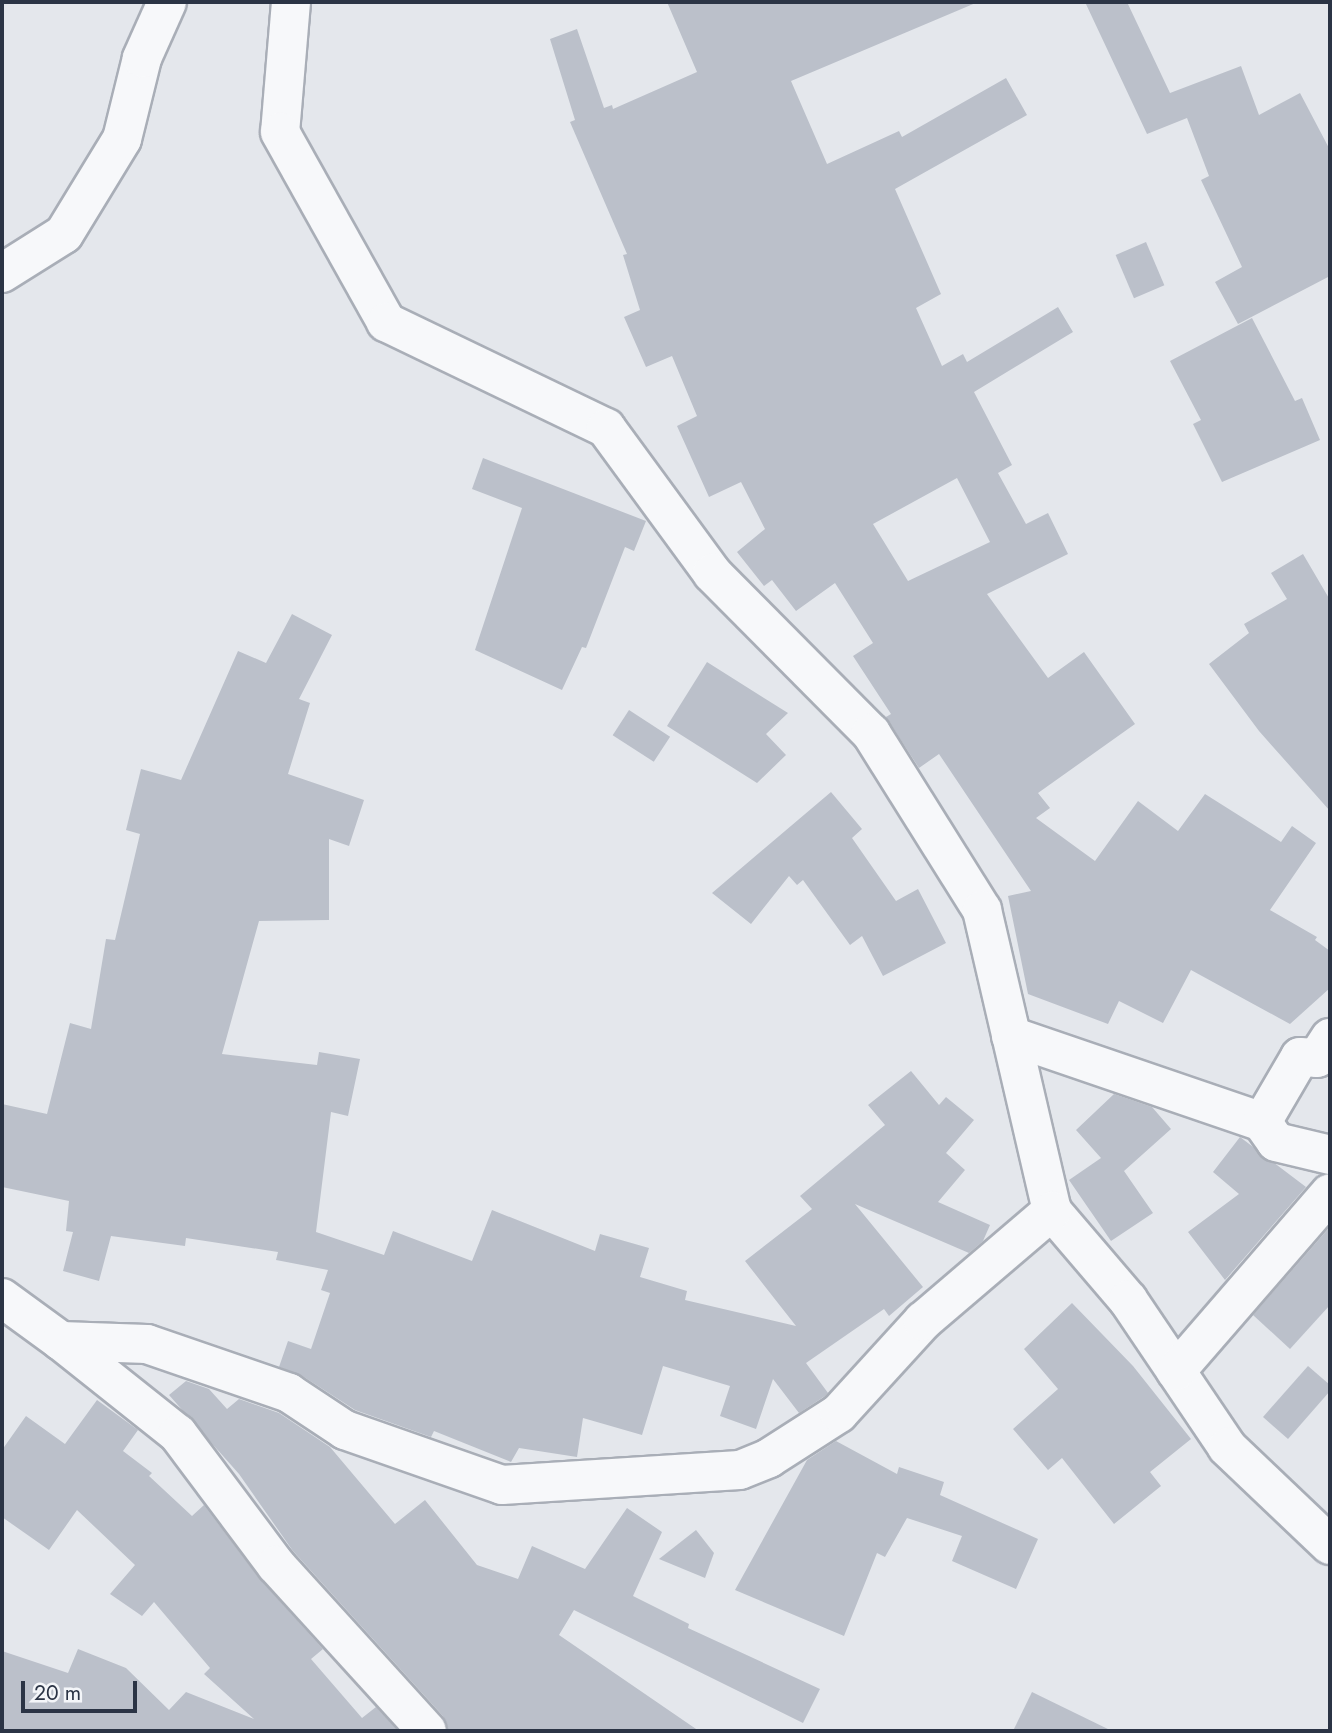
<!DOCTYPE html>
<style>
body{margin:0}
#map{position:relative;width:1332px;height:1733px;overflow:hidden;background:#e4e7ec;font-family:Jost,sans-serif}
div>[style]{position:absolute}
[style*='--x']{left:calc(var(--x)*1px);top:calc(var(--y)*1px);width:calc(var(--w)*1px);rotate:calc(var(--a)*1deg)}
.building>*{inset:0;background:#bbc0ca;transform-origin:0 0}
.roads{filter:drop-shadow(2px 0 #a9aeb7) drop-shadow(-2px 0 #a9aeb7) drop-shadow(0 2px #a9aeb7) drop-shadow(0 -2px #a9aeb7)}
.street>*{height:38px;margin:-19px;padding:0 19px;transform-origin:19px;border-radius:19px;background:#f7f8fa}
span{translate:-50% -50%;white-space:nowrap;text-align:center;line-height:1.15;-webkit-text-stroke:6px #f4f6f9;paint-order:stroke}
.frame{position:absolute;inset:0;border:4px solid #2b3445;pointer-events:none}
.scale{position:absolute;left:21px;top:1681px;width:116px;height:32px;box-sizing:border-box;border:4px solid #2b3445;border-top:0;padding-left:9px;font-size:21px;line-height:24px;white-space:nowrap;color:#2b3445;-webkit-text-stroke:5px #f4f6f9;paint-order:stroke}
</style>
<div id="map">
<div class="building">
<div style="clip-path:polygon(evenodd,667px 2px,978px 2px,791px 81px,827px 164px,899px 131px,902px 137px,1006px 78px,1027px 115px,895px 189px,941px 294px,916px 308px,942px 366px,963px 354px,967px 362px,1058px 307px,1073px 332px,974px 392px,1012px 465px,998px 473px,1026px 524px,1048px 513px,1068px 554px,987px 594px,1048px 678px,1084px 652px,1135px 724px,1038px 793px,1050px 808px,1036px 818px,1095px 861px,1138px 801px,1178px 831px,1205px 794px,1281px 842px,1292px 826px,1316px 843px,1270px 910px,1317px 937px,1315px 940px,1330px 951px,1330px 988px,1290px 1024px,1191px 970px,1163px 1023px,1119px 1001px,1108px 1024px,1028px 994px,1008px 896px,1031px 891px,939px 754px,919px 768px,886px 717px,891px 714px,853px 656px,873px 643px,835px 583px,796px 611px,772px 580px,764px 586px,737px 552px,765px 529px,741px 482px,709px 497px,677px 426px,697px 416px,672px 356px,646px 367px,624px 317px,640px 310px,623px 255px,627px 254px,570px 122px,575px 120px,550px 39px,577px 29px,604px 108px,612px 105px,613px 109px,697px 72px,667px 2px,957px 478px,990px 542px,908px 581px,873px 524px,957px 478px)"></div>
<div style="clip-path:polygon(1085px 2px,1127px 2px,1170px 93px,1241px 66px,1259px 115px,1300px 93px,1330px 150px,1330px 276px,1238px 324px,1215px 282px,1242px 267px,1201px 180px,1209px 176px,1187px 118px,1147px 134px)"></div>
<div style="left:1146px;top:242px;width:47px;height:33px;rotate:67deg"></div>
<div style="clip-path:polygon(1252px 318px,1295px 401px,1302px 398px,1320px 440px,1222px 482px,1193px 424px,1201px 420px,1170px 361px)"></div>
<div style="clip-path:polygon(483px 458px,646px 521px,634px 551px,625px 547px,586px 648px,582px 647px,562px 690px,475px 650px,522px 508px,472px 489px)"></div>
<div style="clip-path:polygon(1303px 554px,1330px 600px,1330px 811px,1259px 731px,1209px 664px,1249px 633px,1244px 624px,1287px 599px,1271px 573px)"></div>
<div style="clip-path:polygon(292px 614px,332px 635px,299px 699px,310px 703px,288px 774px,364px 800px,349px 846px,329px 839px,329px 920px,259px 921px,222px 1054px,317px 1065px,319px 1052px,360px 1059px,348px 1116px,331px 1112px,316px 1232px,384px 1255px,393px 1231px,472px 1261px,492px 1210px,595px 1251px,600px 1234px,649px 1248px,640px 1277px,687px 1291px,685px 1300px,796px 1326px,745px 1261px,812px 1209px,800px 1196px,885px 1125px,868px 1105px,911px 1071px,939px 1105px,946px 1097px,974px 1120px,946px 1153px,965px 1170px,938px 1202px,990px 1225px,983px 1241px,969px 1253px,855px 1204px,923px 1287px,889px 1316px,884px 1309px,806px 1363px,828px 1393px,825px 1396px,799px 1413px,773px 1379px,756px 1429px,720px 1416px,730px 1386px,663px 1366px,642px 1435px,583px 1418px,577px 1457px,519px 1448px,511px 1462px,434px 1431px,431px 1437px,355px 1410px,301px 1375px,279px 1367px,288px 1341px,311px 1349px,330px 1293px,321px 1290px,328px 1270px,276px 1260px,278px 1252px,186px 1238px,185px 1246px,111px 1236px,99px 1281px,63px 1271px,73px 1232px,66px 1231px,69px 1201px,2px 1187px,2px 1104px,47px 1114px,70px 1023px,91px 1029px,106px 939px,115px 940px,140px 834px,126px 830px,141px 769px,181px 780px,238px 651px,266px 663px)"></div>
<div style="clip-path:polygon(707px 662px,788px 713px,766px 734px,786px 755px,757px 783px,667px 726px)"></div>
<div style="left:629px;top:710px;width:49px;height:30px;rotate:33deg"></div>
<div style="clip-path:polygon(831px 792px,862px 829px,852px 838px,896px 901px,918px 889px,946px 943px,883px 976px,862px 936px,850px 945px,803px 880px,797px 885px,789px 876px,751px 924px,712px 893px)"></div>
<div style="clip-path:polygon(1114px 1094px,1152px 1107px,1171px 1129px,1124px 1171px,1153px 1213px,1111px 1241px,1069px 1180px,1101px 1158px,1076px 1130px)"></div>
<div style="clip-path:polygon(1240px 1137px,1306px 1187px,1225px 1280px,1188px 1232px,1239px 1194px,1213px 1172px)"></div>
<div style="clip-path:polygon(1329px 1228px,1330px 1305px,1290px 1349px,1253px 1315px)"></div>
<div style="clip-path:polygon(1072px 1303px,1133px 1366px,1191px 1439px,1150px 1472px,1161px 1486px,1114px 1524px,1062px 1458px,1048px 1470px,1013px 1429px,1058px 1389px,1024px 1349px)"></div>
<div style="clip-path:polygon(1308px 1366px,1330px 1385px,1330px 1391px,1288px 1439px,1263px 1417px)"></div>
<div style="clip-path:polygon(186px 1381px,209px 1389px,227px 1409px,239px 1399px,279px 1413px,330px 1447px,395px 1524px,425px 1500px,477px 1565px,518px 1579px,532px 1546px,585px 1569px,627px 1508px,662px 1532px,633px 1596px,689px 1624px,688px 1628px,820px 1689px,803px 1723px,574px 1610px,559px 1635px,699px 1731px,448px 1731px,443px 1716px,293px 1551px,239px 1474px,169px 1395px)"></div>
<div style="clip-path:polygon(97px 1400px,138px 1430px,123px 1451px,152px 1473px,149px 1476px,192px 1516px,204px 1505px,259px 1578px,323px 1649px,311px 1659px,362px 1718px,376px 1707px,398px 1731px,2px 1731px,2px 1651px,68px 1673px,78px 1649px,126px 1668px,169px 1710px,186px 1692px,254px 1719px,204px 1674px,210px 1668px,154px 1602px,142px 1616px,110px 1594px,135px 1565px,77px 1510px,49px 1550px,2px 1517px,2px 1450px,26px 1416px,65px 1444px)"></div>
<div style="clip-path:polygon(836px 1441px,897px 1474px,899px 1467px,944px 1482px,940px 1495px,1038px 1539px,1016px 1589px,952px 1561px,962px 1536px,907px 1518px,885px 1557px,877px 1553px,844px 1636px,735px 1590px,807px 1460px)"></div>
<div style="clip-path:polygon(696px 1530px,714px 1553px,705px 1578px,659px 1559px)"></div>
<div style="clip-path:polygon(1032px 1692px,1112px 1731px,1013px 1731px)"></div>
</div>
<div class="roads">
<div class="street">
<div style="--x:291;--y:2;--w:130;--a:94.8"></div>
<div style="--x:280;--y:132;--w:218;--a:60.8"></div>
<div style="--x:386;--y:322;--w:244;--a:25.7"></div>
<div style="--x:606;--y:428;--w:180;--a:53.8"></div>
<div style="--x:712;--y:573;--w:226;--a:45.2"></div>
<div style="--x:871;--y:733;--w:209;--a:57.9"></div>
<div style="--x:982;--y:910;--w:309;--a:76.9"></div>
<div style="--x:1052;--y:1211;--w:117;--a:49.5"></div>
<div style="--x:1128;--y:1300;--w:177;--a:56"></div>
<div style="--x:1227;--y:1447;--w:142;--a:43.6"></div>
<div style="--x:2;--y:273;--w:73;--a:-32.2"></div>
<div style="--x:64;--y:234;--w:111;--a:-58.6"></div>
<div style="--x:122;--y:139;--w:83;--a:-76.1"></div>
<div style="--x:142;--y:58;--w:61;--a:-65.9"></div>
<div style="--x:1011;--y:1036;--w:265;--a:18.9"></div>
<div style="--x:1262;--y:1122;--w:24;--a:55"></div>
<div style="--x:1276;--y:1142;--w:56;--a:13.5"></div>
<div style="--x:1262;--y:1122;--w:75;--a:-59.7"></div>
<div style="--x:1300;--y:1057;--w:17;--a:3"></div>
<div style="--x:1317;--y:1058;--w:24;--a:-57"></div>
<div style="--x:2;--y:1298;--w:73;--a:36.1"></div>
<div style="--x:61;--y:1341;--w:86;--a:2"></div>
<div style="--x:147;--y:1344;--w:150;--a:19"></div>
<div style="--x:289;--y:1393;--w:67;--a:33.5"></div>
<div style="--x:345;--y:1430;--w:166;--a:19.3"></div>
<div style="--x:502;--y:1485;--w:238;--a:-3.6"></div>
<div style="--x:740;--y:1470;--w:31;--a:-22"></div>
<div style="--x:769;--y:1458;--w:83;--a:-32.7"></div>
<div style="--x:839;--y:1413;--w:125;--a:-47.6"></div>
<div style="--x:923;--y:1321;--w:170;--a:-40.5"></div>
<div style="--x:61;--y:1341;--w:149;--a:38.5"></div>
<div style="--x:178;--y:1434;--w:164;--a:53.2"></div>
<div style="--x:276;--y:1565;--w:224;--a:47.7"></div>
<div style="--x:1176;--y:1371;--w:235;--a:-49.1"></div>
</div>
</div>
<div class="frame"></div>
<div class="scale">20 m</div>
</div>
